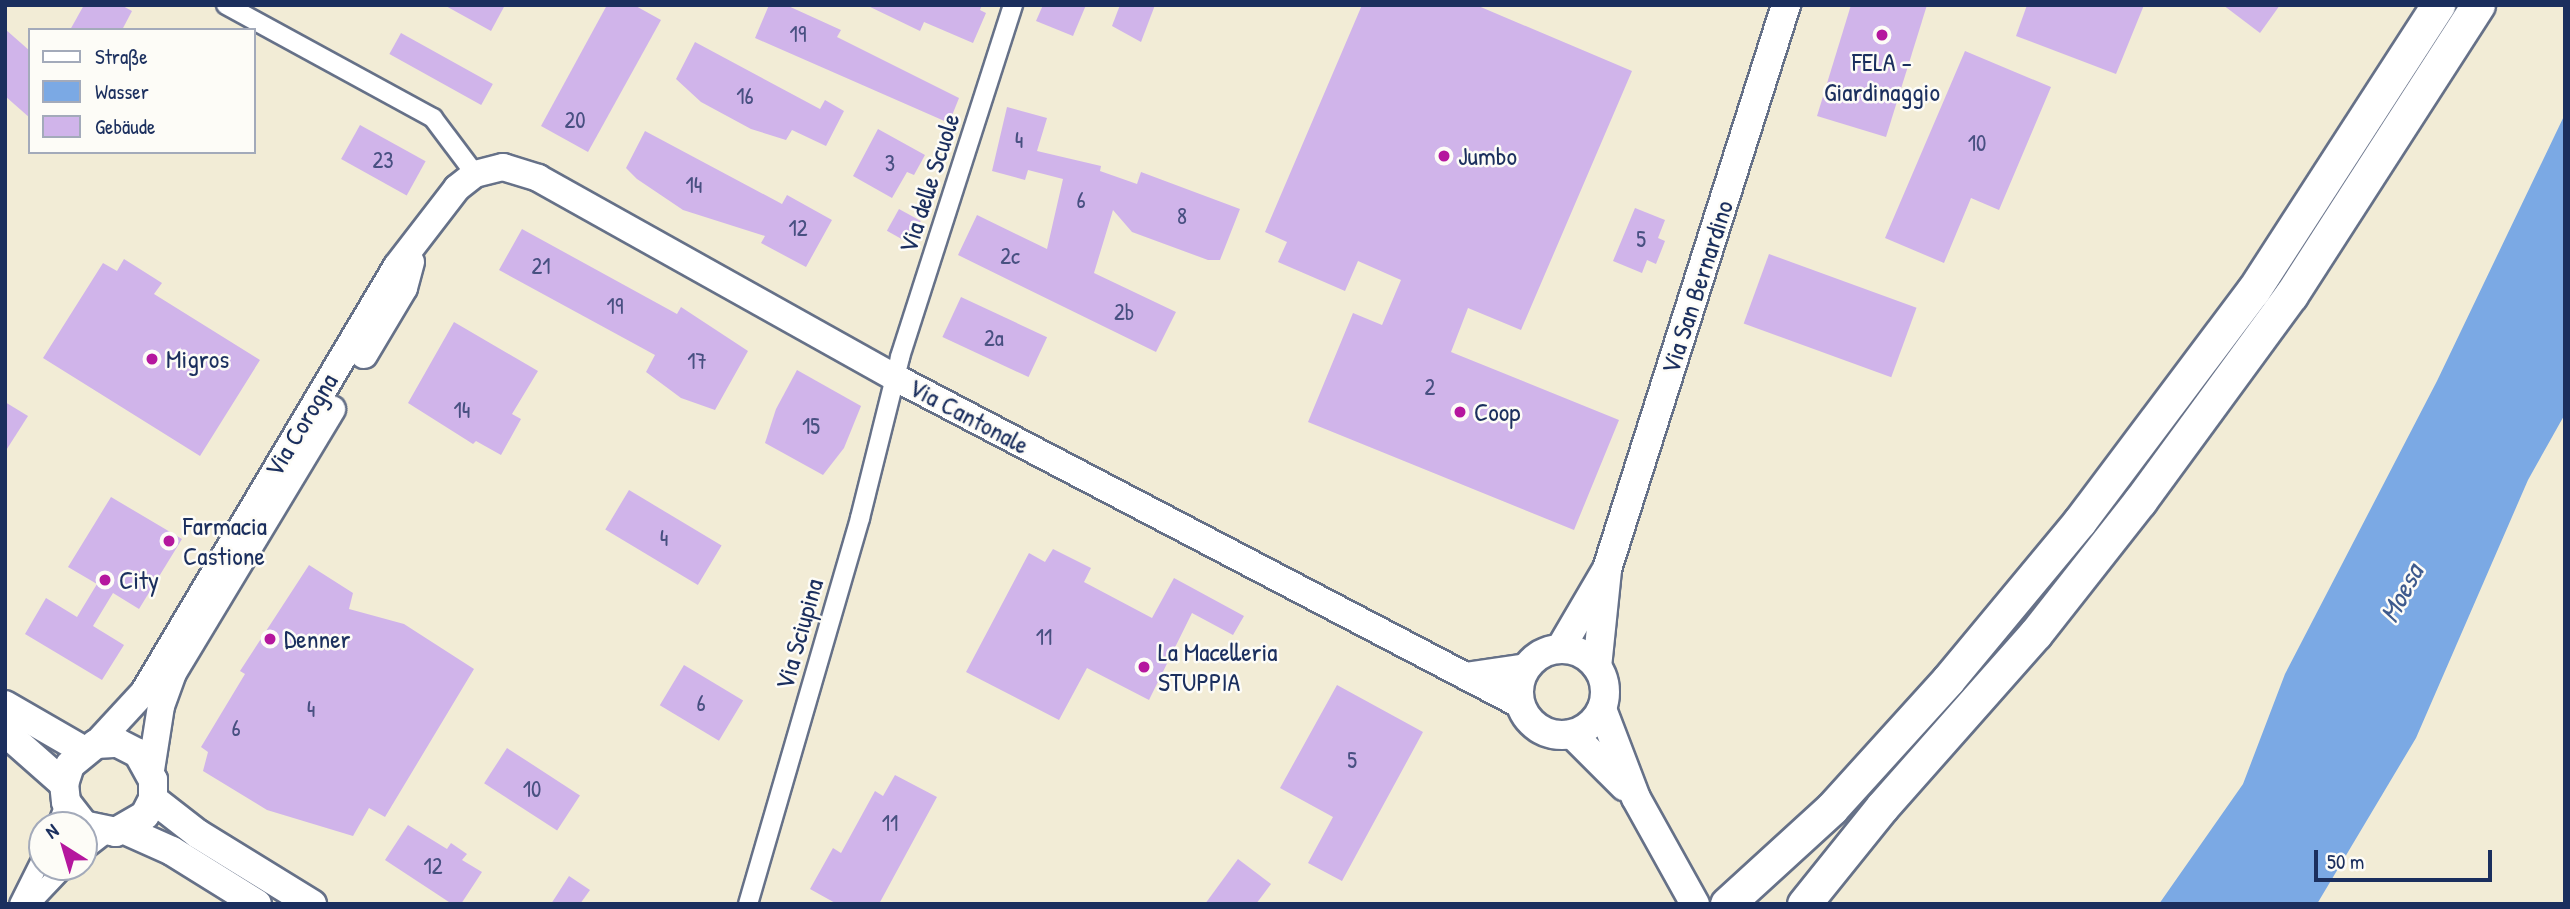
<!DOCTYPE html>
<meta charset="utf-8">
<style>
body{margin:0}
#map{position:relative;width:2570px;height:909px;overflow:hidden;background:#f2ecd6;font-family:"Patrick Hand",sans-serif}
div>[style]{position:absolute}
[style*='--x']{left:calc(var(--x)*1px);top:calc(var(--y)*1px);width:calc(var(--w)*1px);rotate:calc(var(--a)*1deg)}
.water>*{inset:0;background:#7ba9e4}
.building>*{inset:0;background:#d0b4ea;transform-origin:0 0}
.roads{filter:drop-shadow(2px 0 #667188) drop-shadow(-2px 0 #667188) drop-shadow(0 2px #667188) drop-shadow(0 -2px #667188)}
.street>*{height:18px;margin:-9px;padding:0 9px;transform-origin:9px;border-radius:9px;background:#fff}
.secondary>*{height:26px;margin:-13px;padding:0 13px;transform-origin:13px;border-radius:13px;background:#fff}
.primary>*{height:28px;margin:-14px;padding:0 14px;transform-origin:14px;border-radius:14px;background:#fff}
.primary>.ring{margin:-14px;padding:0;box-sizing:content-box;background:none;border:28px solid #fff;border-radius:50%}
.highway>*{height:33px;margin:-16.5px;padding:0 16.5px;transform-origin:16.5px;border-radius:16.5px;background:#fff}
.dots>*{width:19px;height:19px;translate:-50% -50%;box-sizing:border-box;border:4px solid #fdfcf7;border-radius:50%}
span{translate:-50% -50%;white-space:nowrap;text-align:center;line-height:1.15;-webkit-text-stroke:5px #fdfcf7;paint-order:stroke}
.number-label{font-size:23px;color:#485081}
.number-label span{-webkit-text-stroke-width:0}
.poi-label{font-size:26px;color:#1b2f5e}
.left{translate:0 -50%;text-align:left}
.street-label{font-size:26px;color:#1b2f5e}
.water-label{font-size:28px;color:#3d5a8d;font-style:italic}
.frame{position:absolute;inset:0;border:7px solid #1b2f5e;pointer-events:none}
.legend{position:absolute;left:28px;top:28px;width:228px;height:126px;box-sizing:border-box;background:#fdfcf7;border:2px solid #a3aaba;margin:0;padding:9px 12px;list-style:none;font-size:21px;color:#1b2f5e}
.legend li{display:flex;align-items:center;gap:14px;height:35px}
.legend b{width:35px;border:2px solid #a3aaba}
.north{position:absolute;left:28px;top:811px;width:70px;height:70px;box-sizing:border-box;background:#fdfcf7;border:2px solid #a3aaba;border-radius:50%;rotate:323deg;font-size:19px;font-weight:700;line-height:28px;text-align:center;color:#1b2f5e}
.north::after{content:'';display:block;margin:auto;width:24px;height:32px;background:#b5179e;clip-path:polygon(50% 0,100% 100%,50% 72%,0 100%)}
.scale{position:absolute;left:2314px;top:850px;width:178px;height:32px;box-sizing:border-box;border:4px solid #1b2f5e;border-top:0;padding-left:9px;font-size:21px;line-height:24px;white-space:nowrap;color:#1b2f5e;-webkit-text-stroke:5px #fdfcf7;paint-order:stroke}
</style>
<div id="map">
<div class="water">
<div style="clip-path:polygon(2565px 114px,2565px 414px,2528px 480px,2416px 738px,2317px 904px,2159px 904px,2243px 784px,2285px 674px,2437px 381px)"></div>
</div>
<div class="building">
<div style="clip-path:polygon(84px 5px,121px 5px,132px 11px,122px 30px,70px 30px)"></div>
<div style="clip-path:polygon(444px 5px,505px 5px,491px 31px)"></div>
<div style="clip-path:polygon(607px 5px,634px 5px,661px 20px,588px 152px,541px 126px)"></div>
<div style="clip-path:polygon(769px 5px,786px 5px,841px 30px,837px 37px,959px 98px,949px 123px,755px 38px)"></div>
<div style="clip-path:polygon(866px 5px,982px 5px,980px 10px,986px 13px,973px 43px,924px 22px,920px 31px)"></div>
<div style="clip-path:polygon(1043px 5px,1086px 5px,1073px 36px,1036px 21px)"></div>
<div style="clip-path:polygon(1120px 5px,1155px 5px,1141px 42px,1112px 26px)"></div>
<div style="clip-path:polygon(1362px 5px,1476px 5px,1632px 71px,1521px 330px,1468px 308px,1451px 352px,1619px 420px,1574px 530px,1308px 422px,1353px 313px,1382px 325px,1401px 280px,1358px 261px,1345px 291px,1278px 262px,1287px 242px,1265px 232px)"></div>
<div style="clip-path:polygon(1851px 5px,1927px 5px,1886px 137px,1817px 116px)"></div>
<div style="clip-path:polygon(2027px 5px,2144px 5px,2116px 74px,2016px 36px)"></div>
<div style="clip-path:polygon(2223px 5px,2280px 5px,2260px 33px)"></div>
<div style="clip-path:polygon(5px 29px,30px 51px,30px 118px,5px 96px)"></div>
<div style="left:401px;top:33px;width:105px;height:24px;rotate:29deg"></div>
<div style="clip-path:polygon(695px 42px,820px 109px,825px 100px,844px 111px,826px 146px,792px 130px,786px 140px,751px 129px,701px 102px,676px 79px)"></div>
<div style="clip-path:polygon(1965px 51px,2051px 87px,1999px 210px,1971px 198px,1944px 263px,1885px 238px)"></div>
<div style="clip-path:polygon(1007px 107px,1047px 118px,1037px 151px,1101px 166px,1100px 171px,1137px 184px,1141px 172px,1240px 209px,1220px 260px,1208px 260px,1132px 232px,1113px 210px,1094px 273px,1176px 312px,1156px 352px,958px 255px,977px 215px,1047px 249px,1063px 179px,1028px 170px,1025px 180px,992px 171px)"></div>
<div style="left:360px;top:125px;width:75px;height:39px;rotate:29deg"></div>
<div style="clip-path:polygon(878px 129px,925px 155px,914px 175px,907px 172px,892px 198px,853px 176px)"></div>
<div style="clip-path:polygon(645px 131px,782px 204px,787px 195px,832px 220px,806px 267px,761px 243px,765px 236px,683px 210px,637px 179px,626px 168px)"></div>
<div style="clip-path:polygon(1635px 208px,1665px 220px,1658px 238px,1665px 241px,1656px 264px,1647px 260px,1642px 273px,1613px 261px)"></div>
<div style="left:899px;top:209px;width:25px;height:25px;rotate:29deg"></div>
<div style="clip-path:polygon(522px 229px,677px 314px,681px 307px,748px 351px,715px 410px,681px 398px,646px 372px,655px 355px,499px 270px)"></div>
<div style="left:1769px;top:254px;width:157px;height:74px;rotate:20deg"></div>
<div style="clip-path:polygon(124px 259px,162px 283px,154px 294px,260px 360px,200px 456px,43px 358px,103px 263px,117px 271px)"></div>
<div style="left:961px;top:297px;width:95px;height:44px;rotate:25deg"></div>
<div style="clip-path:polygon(454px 322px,538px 371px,512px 414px,521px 419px,501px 455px,476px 441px,473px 444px,408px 403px)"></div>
<div style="clip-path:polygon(797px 370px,861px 406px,844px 448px,823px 475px,765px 443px,776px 409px)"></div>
<div style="clip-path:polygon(5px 402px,28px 416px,5px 452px)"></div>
<div style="left:629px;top:490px;width:108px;height:46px;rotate:31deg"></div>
<div style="clip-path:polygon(111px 497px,182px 539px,139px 609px,113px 593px,93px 626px,124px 645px,102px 680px,25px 634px,46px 598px,77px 617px,97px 584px,68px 567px)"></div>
<div style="clip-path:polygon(1053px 549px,1091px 568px,1084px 582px,1152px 618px,1174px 578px,1244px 616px,1233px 635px,1192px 613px,1149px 700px,1087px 668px,1059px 720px,966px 672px,1029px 553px,1045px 562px)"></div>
<div style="clip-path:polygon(309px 565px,353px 593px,349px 609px,404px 624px,474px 669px,385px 817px,369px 808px,353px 836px,267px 810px,203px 771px,208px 752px,201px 747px,245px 674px,240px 671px)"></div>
<div style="left:684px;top:665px;width:69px;height:47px;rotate:31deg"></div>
<div style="clip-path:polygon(1337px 685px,1423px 732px,1342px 881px,1308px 863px,1333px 817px,1280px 788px)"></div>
<div style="left:507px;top:748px;width:87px;height:42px;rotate:33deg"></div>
<div style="clip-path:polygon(895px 775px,937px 797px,879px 904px,837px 904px,810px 889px,833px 848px,841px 853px,875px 791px,883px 796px)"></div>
<div style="clip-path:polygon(408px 825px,447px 849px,451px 843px,467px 854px,462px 860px,482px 872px,461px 904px,452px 904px,385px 860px)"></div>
<div style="clip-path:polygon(1238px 859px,1271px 884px,1256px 904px,1205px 904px)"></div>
<div style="clip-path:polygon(569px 876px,590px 890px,580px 904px,551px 904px)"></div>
</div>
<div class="roads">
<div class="street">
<div style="--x:226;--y:5;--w:236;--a:28.6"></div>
<div style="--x:433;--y:118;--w:70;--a:53.1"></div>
<div style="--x:57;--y:825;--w:25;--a:-69"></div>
<div style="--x:84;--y:851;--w:29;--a:-38"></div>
<div style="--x:19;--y:904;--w:51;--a:-63.4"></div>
<div style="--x:30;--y:904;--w:51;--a:-46.6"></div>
<div style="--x:748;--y:904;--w:402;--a:-73.8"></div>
<div style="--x:860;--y:518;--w:166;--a:-76"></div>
<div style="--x:900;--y:357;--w:370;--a:-72.2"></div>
</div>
<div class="secondary">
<div style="--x:364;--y:355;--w:78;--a:-59.2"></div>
<div style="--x:404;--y:288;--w:27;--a:-75"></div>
<div style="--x:1466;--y:676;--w:62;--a:-8.4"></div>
<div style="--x:96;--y:744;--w:71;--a:-47.3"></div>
<div style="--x:144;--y:692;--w:495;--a:-59.3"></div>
<div style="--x:397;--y:266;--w:98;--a:-52.4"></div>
<div style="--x:457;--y:188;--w:23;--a:-38"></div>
<div style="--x:475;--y:174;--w:29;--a:-14"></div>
<div style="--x:503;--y:167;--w:37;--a:17"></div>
<div style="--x:538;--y:178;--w:410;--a:29.2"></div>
<div style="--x:896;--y:378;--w:705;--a:27.62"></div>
<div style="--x:151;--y:770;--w:65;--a:-81.1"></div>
<div style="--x:161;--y:706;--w:35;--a:-70"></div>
<div style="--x:173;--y:673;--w:308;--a:-58.9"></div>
</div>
<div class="primary">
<div style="--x:1560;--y:649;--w:93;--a:-59.6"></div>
<div style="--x:1607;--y:569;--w:592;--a:-72.39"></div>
<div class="ring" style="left:1519px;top:649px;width:58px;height:58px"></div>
<div style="--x:1597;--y:667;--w:97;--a:-84.1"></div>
<div style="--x:5;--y:705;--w:90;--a:30"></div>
<div style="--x:1602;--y:709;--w:95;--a:69.1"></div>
<div style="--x:1636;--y:798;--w:121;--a:60.9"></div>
<div style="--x:5;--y:732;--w:79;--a:41.4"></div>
<div style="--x:1572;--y:734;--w:74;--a:45"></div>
<div style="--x:153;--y:799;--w:57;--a:37.9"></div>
<div style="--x:198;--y:834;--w:134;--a:31.6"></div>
<div style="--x:84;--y:825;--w:29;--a:-128"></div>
<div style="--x:66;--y:802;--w:18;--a:-96"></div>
<div style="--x:64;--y:784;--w:20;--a:-72"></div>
<div style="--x:70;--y:765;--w:33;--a:-39"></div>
<div style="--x:96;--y:744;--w:22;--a:-3"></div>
<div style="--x:118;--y:743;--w:22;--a:27"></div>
<div style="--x:138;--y:753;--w:31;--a:61"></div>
<div style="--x:153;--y:780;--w:19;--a:90"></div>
<div style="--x:153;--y:799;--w:18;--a:117"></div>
<div style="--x:145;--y:815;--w:34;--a:150"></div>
<div style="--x:116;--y:832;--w:33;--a:-168"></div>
<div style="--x:125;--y:830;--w:51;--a:24.1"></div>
<div style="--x:172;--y:851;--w:100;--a:31.9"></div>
</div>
<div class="highway">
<div style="--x:1727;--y:904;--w:142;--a:-42.4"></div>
<div style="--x:1832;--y:808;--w:173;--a:-47.8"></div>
<div style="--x:1948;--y:680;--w:207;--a:-50.3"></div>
<div style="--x:2080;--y:521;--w:288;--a:-53.1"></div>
<div style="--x:2253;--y:291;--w:341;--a:-57.1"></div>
<div style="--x:1804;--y:904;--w:124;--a:-51.2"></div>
<div style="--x:1882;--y:807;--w:232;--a:-48.5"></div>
<div style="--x:2036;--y:633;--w:168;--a:-51.8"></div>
<div style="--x:2140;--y:501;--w:255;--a:-53.8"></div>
<div style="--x:2291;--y:295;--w:345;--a:-57.2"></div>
</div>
</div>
<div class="dots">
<div style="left:1882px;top:35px;background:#b5179e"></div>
<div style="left:1444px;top:156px;background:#b5179e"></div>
<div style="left:152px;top:359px;background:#b5179e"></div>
<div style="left:1460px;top:412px;background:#b5179e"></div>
<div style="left:169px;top:541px;background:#b5179e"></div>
<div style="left:105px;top:580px;background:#b5179e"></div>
<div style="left:270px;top:639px;background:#b5179e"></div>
<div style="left:1144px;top:667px;background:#b5179e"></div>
</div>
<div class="number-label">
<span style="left:798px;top:34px">19</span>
<span style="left:745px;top:96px">16</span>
<span style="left:575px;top:120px">20</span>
<span style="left:1019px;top:140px">4</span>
<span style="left:1977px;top:143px">10</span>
<span style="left:383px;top:160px">23</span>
<span style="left:890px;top:163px">3</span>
<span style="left:694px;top:185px">14</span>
<span style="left:1081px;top:200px">6</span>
<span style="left:1182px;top:216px">8</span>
<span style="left:798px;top:228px">12</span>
<span style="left:1641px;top:239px">5</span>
<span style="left:1010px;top:256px">2c</span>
<span style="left:541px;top:266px">21</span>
<span style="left:615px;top:306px">19</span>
<span style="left:1124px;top:312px">2b</span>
<span style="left:994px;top:338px">2a</span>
<span style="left:697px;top:361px">17</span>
<span style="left:1430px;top:387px">2</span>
<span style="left:462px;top:410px">14</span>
<span style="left:811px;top:426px">15</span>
<span style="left:664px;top:538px">4</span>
<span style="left:1044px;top:637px">11</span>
<span style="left:701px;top:703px">6</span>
<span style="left:311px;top:709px">4</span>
<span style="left:236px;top:728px">6</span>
<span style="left:1352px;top:760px">5</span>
<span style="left:532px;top:789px">10</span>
<span style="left:890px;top:823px">11</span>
<span style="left:433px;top:866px">12</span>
</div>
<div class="poi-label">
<span style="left:1882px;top:77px">FELA -<br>Giardinaggio</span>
<span class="left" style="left:1458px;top:156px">Jumbo</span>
<span class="left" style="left:166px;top:359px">Migros</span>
<span class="left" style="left:1474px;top:412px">Coop</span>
<span class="left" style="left:183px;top:541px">Farmacia<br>Castione</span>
<span class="left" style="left:119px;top:580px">City</span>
<span class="left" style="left:284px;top:639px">Denner</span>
<span class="left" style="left:1158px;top:667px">La Macelleria<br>STUPPIA</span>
</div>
<div class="street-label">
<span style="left:929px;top:183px;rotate:-72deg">Via delle Scuole</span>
<span style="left:1697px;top:287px;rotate:-72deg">Via San Bernardino</span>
<span style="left:969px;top:416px;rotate:28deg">Via Cantonale</span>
<span style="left:301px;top:425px;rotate:-59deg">Via Corogna</span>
<span style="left:799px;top:634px;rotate:-74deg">Via Sciupina</span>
</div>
<div class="water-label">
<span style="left:2401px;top:593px;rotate:-62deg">Moesa</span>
</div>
<div class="frame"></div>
<ul class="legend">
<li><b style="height:9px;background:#fff"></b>Straße</li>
<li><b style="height:19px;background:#7ba9e4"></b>Wasser</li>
<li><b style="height:19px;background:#d0b4ea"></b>Gebäude</li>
</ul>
<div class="north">N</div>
<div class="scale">50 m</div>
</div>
